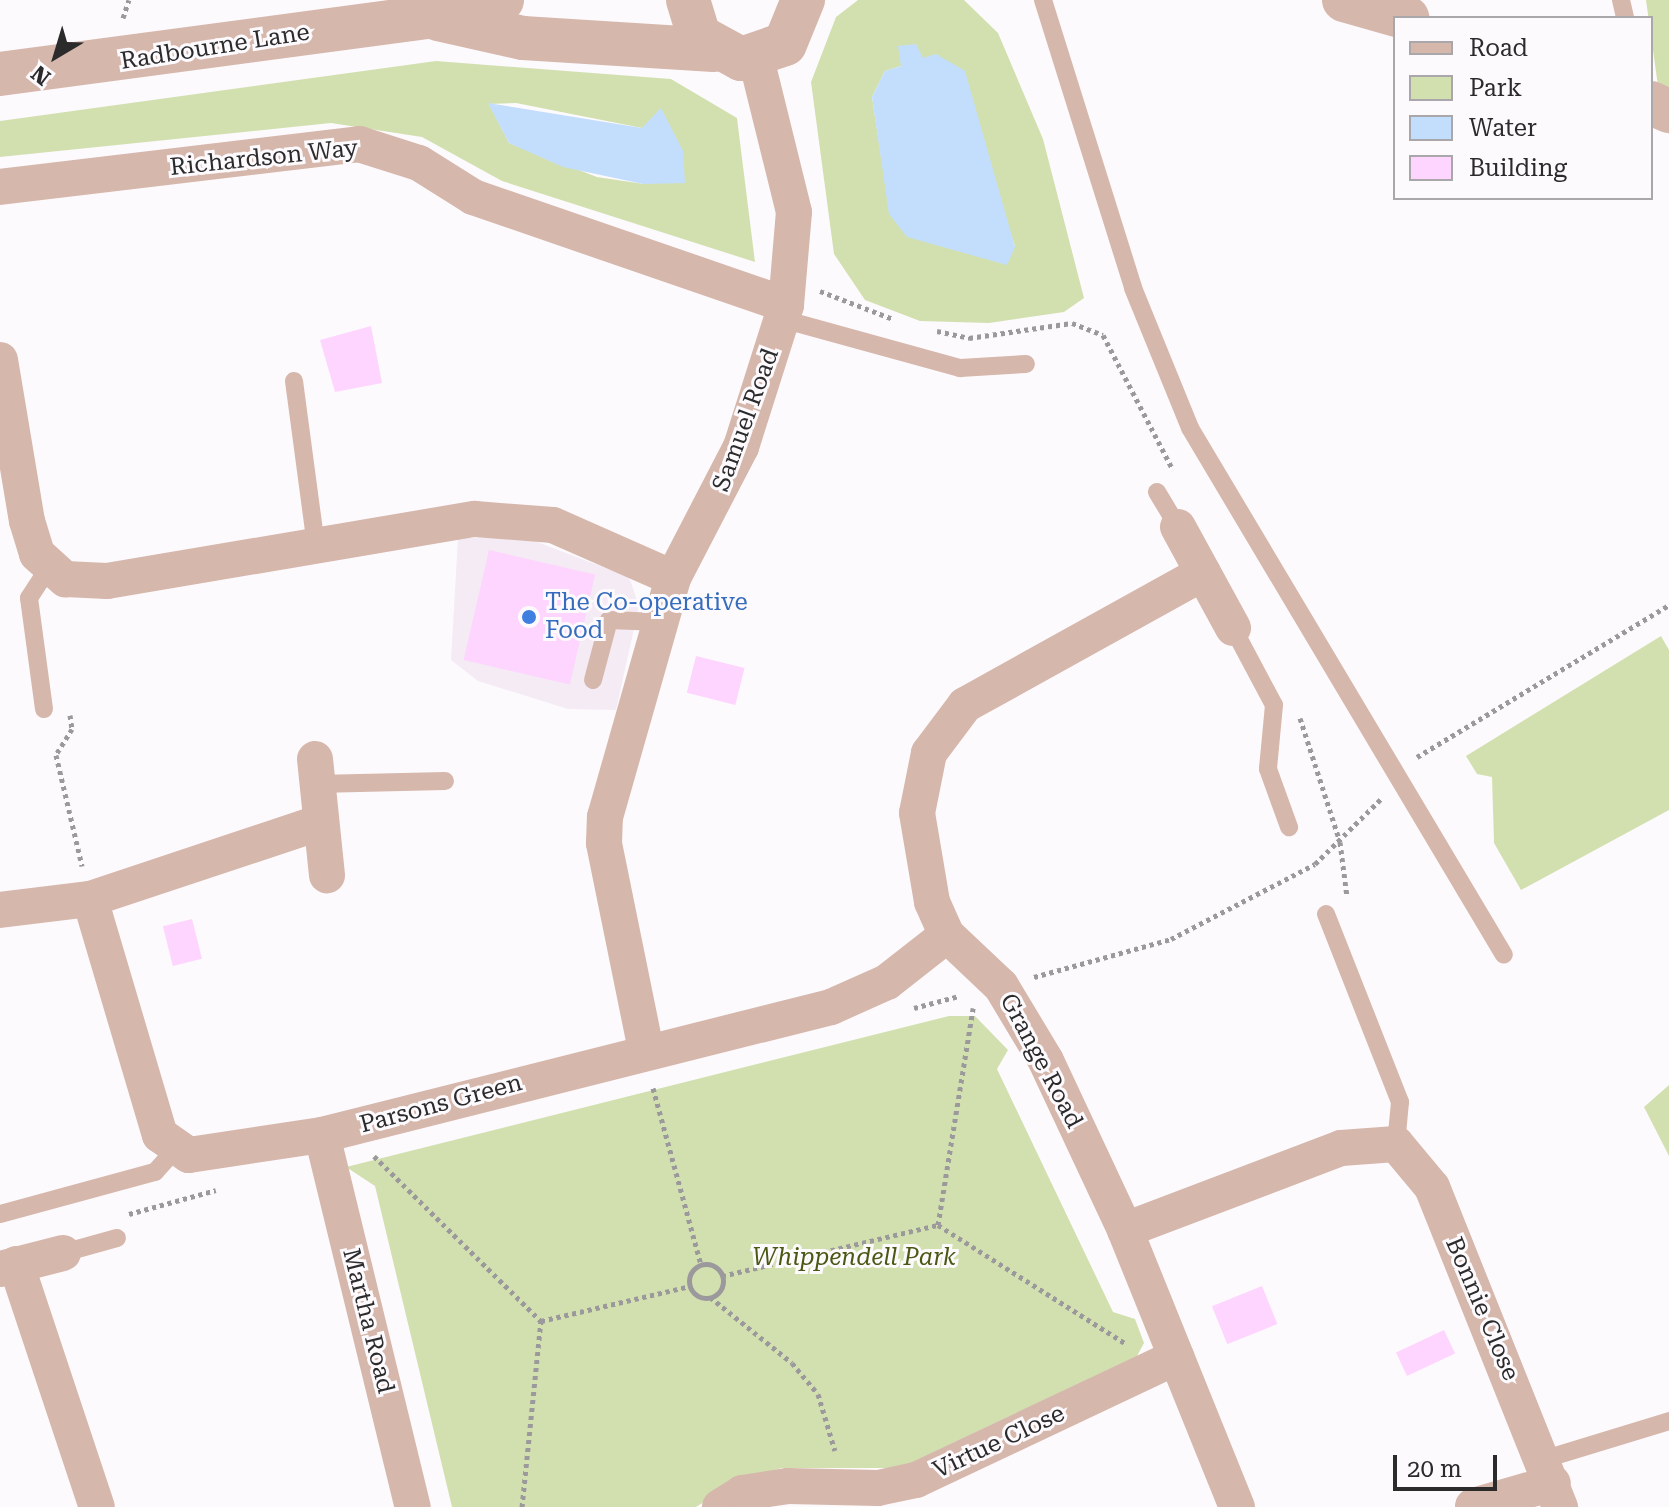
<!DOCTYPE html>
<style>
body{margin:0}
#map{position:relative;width:1669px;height:1507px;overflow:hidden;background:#fdfafd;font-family:"Roboto Serif",serif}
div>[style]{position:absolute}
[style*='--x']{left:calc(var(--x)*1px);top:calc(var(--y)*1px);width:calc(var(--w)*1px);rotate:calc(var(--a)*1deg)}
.built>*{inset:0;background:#f4ebf4}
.green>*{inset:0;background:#d2e0b0}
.water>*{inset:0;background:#c3defd}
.building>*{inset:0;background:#fed5fe;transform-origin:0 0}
.path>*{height:5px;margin-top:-2.5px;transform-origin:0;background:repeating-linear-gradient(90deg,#9c999c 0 4px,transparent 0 8px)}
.path>.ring{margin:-2.5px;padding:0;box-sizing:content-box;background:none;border:5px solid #9c999c;border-radius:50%}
.service>*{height:18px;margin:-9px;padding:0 9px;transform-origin:9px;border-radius:9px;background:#d6b7ac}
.minor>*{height:36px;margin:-18px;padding:0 18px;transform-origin:18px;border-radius:18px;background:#d6b7ac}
.tertiary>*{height:44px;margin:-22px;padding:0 22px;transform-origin:22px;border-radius:22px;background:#d6b7ac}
.dots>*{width:22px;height:22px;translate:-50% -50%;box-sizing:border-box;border:4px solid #fdfafd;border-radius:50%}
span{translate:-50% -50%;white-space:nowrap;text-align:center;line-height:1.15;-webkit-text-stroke:6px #fdfafd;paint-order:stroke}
.street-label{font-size:24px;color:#2c2b2c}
.shop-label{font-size:24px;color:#366cbe}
.left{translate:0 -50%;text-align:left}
.park-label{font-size:24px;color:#4a5813;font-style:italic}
.legend{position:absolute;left:1393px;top:16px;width:260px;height:184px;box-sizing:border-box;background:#fdfafd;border:2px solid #a9a7a9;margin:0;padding:10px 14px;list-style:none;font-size:24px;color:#2c2b2c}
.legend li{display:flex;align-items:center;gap:16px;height:40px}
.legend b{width:40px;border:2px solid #a9a7a9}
.north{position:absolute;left:16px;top:16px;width:80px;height:80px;-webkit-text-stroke:6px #fdfafd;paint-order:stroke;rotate:218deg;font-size:22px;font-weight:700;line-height:32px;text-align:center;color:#2c2b2c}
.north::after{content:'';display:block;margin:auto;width:28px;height:36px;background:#2c2b2c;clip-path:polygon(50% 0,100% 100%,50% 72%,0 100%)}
.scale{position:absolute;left:1393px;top:1455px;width:104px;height:36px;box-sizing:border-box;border:4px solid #2c2b2c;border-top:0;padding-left:10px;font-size:24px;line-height:28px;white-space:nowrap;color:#2c2b2c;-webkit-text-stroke:6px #fdfafd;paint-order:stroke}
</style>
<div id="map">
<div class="built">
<div style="clip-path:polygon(524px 537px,629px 577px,639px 606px,616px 710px,568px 709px,478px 681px,451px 660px,458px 538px)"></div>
</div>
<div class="green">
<div style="clip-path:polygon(evenodd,858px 0,964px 0,998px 33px,1043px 139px,1084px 298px,1064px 312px,989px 323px,920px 321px,865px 300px,834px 254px,811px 82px,836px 17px,858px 0,901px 66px,987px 166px,1015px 246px,890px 214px,872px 97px,885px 71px,901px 66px)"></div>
<div style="clip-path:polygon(1646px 0,1669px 0,1669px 90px,1658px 86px)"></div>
<div style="clip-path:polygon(evenodd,436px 61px,671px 79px,737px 118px,755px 262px,502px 181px,422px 137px,331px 123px,0 157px,0 121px,436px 61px,516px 103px,642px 128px,644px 184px,597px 177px,509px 143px,489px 104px,516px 103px)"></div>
<div style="clip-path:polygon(1661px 636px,1669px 650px,1669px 810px,1521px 890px,1494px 843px,1492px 777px,1477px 774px,1466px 756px)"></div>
<div style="clip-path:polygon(949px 1016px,975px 1016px,1008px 1050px,997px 1069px,1113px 1312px,1135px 1319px,1144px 1343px,1137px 1356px,900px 1468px,782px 1468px,739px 1480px,696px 1507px,452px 1507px,375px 1186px,346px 1167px)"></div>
<div style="clip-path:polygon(1669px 1085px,1669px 1156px,1644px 1107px)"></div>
</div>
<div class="water">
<div style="clip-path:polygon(916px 44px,923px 58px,936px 54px,965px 71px,1015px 247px,1007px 265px,907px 237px,889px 214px,872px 97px,885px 71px,901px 66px,898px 46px)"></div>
<div style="clip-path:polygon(488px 103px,642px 128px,661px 108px,683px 151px,685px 183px,643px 184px,563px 167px,509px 143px)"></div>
</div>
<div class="building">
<div style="clip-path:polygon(371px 326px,382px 383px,335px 392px,320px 340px)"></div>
<div style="left:489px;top:550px;width:109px;height:113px;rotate:13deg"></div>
<div style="left:696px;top:656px;width:50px;height:38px;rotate:14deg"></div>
<div style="left:192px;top:919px;width:41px;height:30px;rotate:76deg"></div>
<div style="left:1262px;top:1286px;width:41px;height:54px;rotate:68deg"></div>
<div style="left:1444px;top:1330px;width:26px;height:53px;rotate:65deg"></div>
</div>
<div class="path">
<div style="--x:123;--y:18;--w:19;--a:-72"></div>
<div style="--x:820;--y:291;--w:78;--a:21"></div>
<div style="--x:937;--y:331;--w:33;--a:12"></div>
<div style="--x:969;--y:338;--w:104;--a:-8.3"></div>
<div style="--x:1072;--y:323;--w:33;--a:21"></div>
<div style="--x:1103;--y:335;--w:152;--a:62.6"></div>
<div style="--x:70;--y:715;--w:14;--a:82"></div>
<div style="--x:72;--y:729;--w:31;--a:122"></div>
<div style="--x:56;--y:755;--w:114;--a:76.8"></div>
<div style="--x:1300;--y:718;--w:130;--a:72.1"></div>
<div style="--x:1340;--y:842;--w:55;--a:82.7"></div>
<div style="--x:1417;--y:757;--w:294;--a:-31.1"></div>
<div style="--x:1034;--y:977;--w:142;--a:-15.5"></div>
<div style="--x:1171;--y:939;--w:162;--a:-27.5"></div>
<div style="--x:1315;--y:864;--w:94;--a:-44.6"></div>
<div style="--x:914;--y:1008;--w:47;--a:-14.9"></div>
<div style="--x:653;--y:1088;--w:183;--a:74.8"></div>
<div style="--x:374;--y:1156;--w:235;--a:44.7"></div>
<div style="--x:129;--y:1214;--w:90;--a:-15.4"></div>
<div style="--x:938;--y:1225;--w:222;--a:32.3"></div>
<div class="ring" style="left:689px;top:1264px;width:29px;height:29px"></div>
<div style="--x:722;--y:1276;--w:222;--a:-13.3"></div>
<div style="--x:938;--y:1225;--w:220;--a:-80.8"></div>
<div style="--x:710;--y:1297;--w:105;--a:38.8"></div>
<div style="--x:792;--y:1363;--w:40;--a:50"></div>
<div style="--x:818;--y:1394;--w:59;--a:73.4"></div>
<div style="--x:522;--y:1507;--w:187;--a:-84.2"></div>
<div style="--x:541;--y:1321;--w:153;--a:-13.2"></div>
</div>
<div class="service">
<div style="--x:1043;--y:0;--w:302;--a:72.6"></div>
<div style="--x:1133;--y:288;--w:151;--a:67.8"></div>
<div style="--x:1190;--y:428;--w:613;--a:59.21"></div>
<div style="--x:1621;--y:0;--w:18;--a:77"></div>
<div style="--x:782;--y:319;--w:185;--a:15.4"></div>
<div style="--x:960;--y:368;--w:66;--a:-3.5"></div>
<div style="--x:294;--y:381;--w:166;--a:82.4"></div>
<div style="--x:1157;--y:492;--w:41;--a:59"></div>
<div style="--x:1233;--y:628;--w:87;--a:62"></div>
<div style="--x:1274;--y:705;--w:64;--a:95.4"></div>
<div style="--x:1268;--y:769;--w:62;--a:70.1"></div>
<div style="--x:593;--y:680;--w:62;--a:-75.1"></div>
<div style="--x:609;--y:620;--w:50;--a:2.3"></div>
<div style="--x:44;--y:709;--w:112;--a:-97.7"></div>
<div style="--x:29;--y:598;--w:35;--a:-57"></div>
<div style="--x:317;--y:784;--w:128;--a:-1.3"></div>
<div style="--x:1326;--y:914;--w:202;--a:68.5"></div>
<div style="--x:1400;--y:1102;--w:42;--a:95.4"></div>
<div style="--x:0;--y:1214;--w:161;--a:-15.2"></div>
<div style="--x:155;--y:1172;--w:28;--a:-48"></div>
<div style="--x:63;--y:1253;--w:56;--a:-15.5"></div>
<div style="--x:1545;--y:1459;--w:130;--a:-17"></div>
</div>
<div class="minor">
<div style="--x:0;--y:187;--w:362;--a:-6.8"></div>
<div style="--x:359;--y:144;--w:63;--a:17.6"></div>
<div style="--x:419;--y:163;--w:64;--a:32.2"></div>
<div style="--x:473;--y:197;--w:331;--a:19"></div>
<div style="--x:0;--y:360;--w:163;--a:80.5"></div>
<div style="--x:27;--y:521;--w:34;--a:73"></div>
<div style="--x:37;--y:554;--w:38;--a:42"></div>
<div style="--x:65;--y:579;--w:42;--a:2.7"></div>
<div style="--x:107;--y:581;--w:373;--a:-9.6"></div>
<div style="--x:475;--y:519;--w:78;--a:4.4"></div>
<div style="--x:553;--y:525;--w:131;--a:23.8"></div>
<div style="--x:1178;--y:527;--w:115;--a:61.4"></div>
<div style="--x:1203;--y:573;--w:272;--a:151"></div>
<div style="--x:965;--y:705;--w:60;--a:126.9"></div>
<div style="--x:929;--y:753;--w:61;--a:101.3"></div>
<div style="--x:917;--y:813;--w:90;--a:80.4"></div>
<div style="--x:932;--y:902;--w:36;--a:66"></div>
<div style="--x:947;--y:935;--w:74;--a:43.4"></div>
<div style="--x:1001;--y:986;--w:87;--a:59"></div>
<div style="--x:1046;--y:1061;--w:187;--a:64.9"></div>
<div style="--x:1125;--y:1230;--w:299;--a:68"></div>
<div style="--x:315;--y:759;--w:117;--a:84.1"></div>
<div style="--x:90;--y:899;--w:246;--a:73.5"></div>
<div style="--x:160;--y:1135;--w:35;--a:35"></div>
<div style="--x:189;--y:1155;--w:134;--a:-8.6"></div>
<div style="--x:322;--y:1135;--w:525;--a:-14.12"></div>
<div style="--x:831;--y:1007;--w:61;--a:-24.1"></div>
<div style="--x:887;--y:982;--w:76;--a:-38.1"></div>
<div style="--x:0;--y:910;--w:91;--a:-7"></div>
<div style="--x:90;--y:899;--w:241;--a:-18.4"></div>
<div style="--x:646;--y:1050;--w:211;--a:-101.5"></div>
<div style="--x:604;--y:843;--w:26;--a:-88"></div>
<div style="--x:605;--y:817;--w:248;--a:-74.1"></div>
<div style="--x:673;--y:578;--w:148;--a:-62.6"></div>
<div style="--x:741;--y:447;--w:149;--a:-72.4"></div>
<div style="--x:786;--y:305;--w:93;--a:-85.1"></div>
<div style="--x:794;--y:212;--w:158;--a:-103.9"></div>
<div style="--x:322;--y:1135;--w:383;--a:76.3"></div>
<div style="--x:1125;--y:1230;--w:231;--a:-20.8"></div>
<div style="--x:1341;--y:1148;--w:55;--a:-4.2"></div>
<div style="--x:1396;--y:1144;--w:56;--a:50.1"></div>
<div style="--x:1432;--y:1187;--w:345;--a:68.2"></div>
<div style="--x:16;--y:1264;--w:256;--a:71.6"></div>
<div style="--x:0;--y:1269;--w:65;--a:-14.3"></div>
<div style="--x:1473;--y:1506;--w:83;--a:-16"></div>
<div style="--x:720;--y:1507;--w:26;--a:-32"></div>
<div style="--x:742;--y:1493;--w:47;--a:-8.7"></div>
<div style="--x:788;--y:1486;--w:90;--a:1.3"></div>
<div style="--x:878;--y:1488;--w:39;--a:-12"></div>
<div style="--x:916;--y:1480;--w:288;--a:-25.3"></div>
</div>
<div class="tertiary">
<div style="--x:688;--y:0;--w:38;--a:73"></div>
<div style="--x:699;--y:36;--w:48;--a:28.7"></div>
<div style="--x:741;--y:59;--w:46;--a:-18.8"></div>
<div style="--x:785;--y:44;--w:48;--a:-67.8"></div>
<div style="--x:1344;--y:0;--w:66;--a:15.9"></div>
<div style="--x:438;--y:19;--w:87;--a:12.6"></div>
<div style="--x:523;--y:38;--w:191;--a:3.6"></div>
<div style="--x:0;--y:74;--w:433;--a:-7.6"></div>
<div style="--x:429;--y:17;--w:75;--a:-13.1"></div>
<div style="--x:1651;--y:103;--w:20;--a:24"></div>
</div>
<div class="dots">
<div style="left:529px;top:617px;background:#3f7fe0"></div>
</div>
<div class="street-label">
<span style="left:215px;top:47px;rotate:-9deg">Radbourne Lane</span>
<span style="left:264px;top:158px;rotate:-6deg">Richardson Way</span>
<span style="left:746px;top:420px;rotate:-70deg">Samuel Road</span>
<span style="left:1041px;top:1061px;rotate:62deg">Grange Road</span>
<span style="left:441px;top:1104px;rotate:-15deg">Parsons Green</span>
<span style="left:1482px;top:1309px;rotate:67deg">Bonnie Close</span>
<span style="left:368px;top:1321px;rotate:76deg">Martha Road</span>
<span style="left:999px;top:1442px;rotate:-25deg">Virtue Close</span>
</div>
<div class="shop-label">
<span class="left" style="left:545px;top:617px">The Co-operative<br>Food</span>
</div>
<div class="park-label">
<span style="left:854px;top:1258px">Whippendell Park</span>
</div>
<ul class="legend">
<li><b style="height:10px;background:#d6b7ac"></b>Road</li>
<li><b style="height:22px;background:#d2e0b0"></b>Park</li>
<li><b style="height:22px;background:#c3defd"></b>Water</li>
<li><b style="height:22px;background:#fed5fe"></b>Building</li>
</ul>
<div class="north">N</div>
<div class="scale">20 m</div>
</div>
